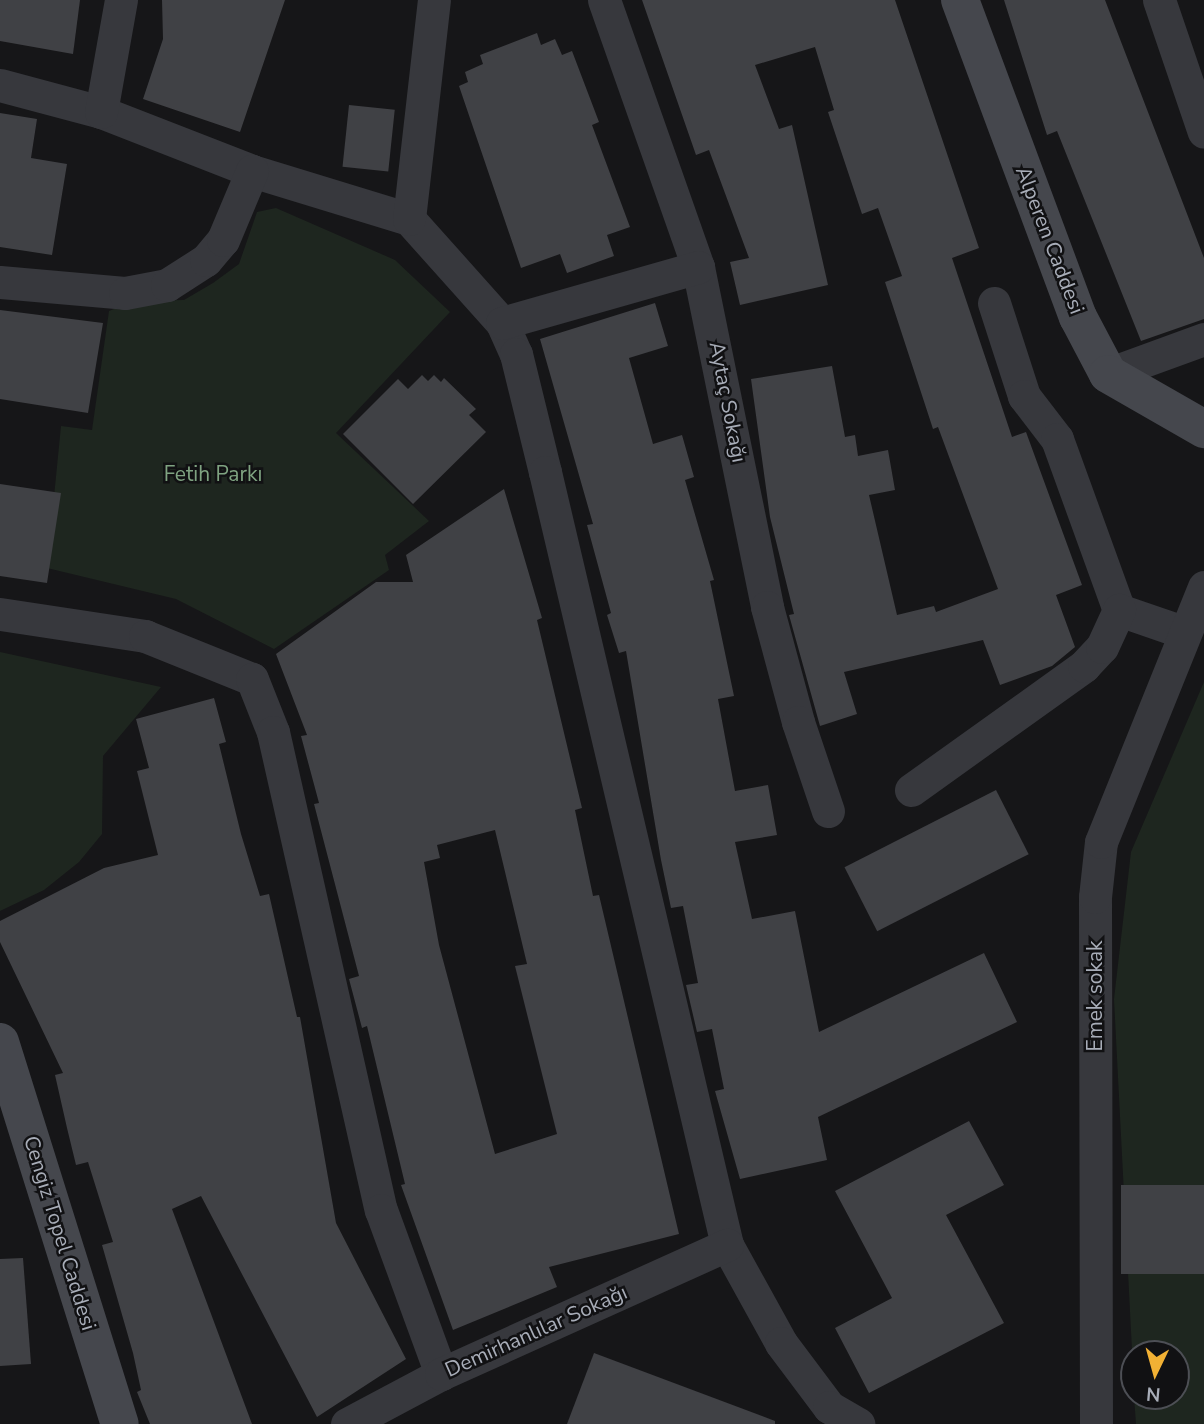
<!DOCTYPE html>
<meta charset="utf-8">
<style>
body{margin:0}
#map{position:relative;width:1204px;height:1424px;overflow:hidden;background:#161618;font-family:"Nunito Sans",sans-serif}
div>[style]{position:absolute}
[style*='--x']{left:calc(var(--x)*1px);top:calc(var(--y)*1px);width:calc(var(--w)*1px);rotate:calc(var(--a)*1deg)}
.green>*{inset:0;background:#1e261f}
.building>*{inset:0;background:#404145;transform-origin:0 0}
.street>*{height:33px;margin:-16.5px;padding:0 16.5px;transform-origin:16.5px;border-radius:16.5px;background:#37383d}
.secondary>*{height:38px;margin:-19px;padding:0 19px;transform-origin:19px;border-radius:19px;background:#45474d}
span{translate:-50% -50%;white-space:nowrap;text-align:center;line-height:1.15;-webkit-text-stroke:5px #111113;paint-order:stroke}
.street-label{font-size:21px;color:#a8adb8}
.park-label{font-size:21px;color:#7fa381}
.north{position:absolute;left:1120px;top:1340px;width:70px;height:70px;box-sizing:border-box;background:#111113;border:2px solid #4d4f55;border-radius:50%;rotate:185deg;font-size:19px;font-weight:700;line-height:28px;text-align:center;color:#a8adb8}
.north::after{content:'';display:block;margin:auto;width:24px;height:32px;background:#f2b134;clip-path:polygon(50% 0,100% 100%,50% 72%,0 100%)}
</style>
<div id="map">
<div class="green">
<div style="clip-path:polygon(276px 208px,395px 260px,450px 312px,336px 433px,429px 521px,385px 555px,389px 570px,274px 649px,176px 599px,47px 568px,61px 426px,92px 430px,109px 311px,134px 301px,184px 300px,213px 283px,239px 264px,257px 212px)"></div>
<div style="clip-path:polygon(0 652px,161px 687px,103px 756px,102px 834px,79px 862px,44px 890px,0 911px)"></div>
<div style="clip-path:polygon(1204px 682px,1204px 1424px,1136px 1424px,1134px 1396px,1176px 1396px,1176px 1354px,1134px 1354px,1134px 1389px,1114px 999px,1131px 852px)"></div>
</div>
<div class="building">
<div style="clip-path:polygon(0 0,80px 0,73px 54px,0 41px)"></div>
<div style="clip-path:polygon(162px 0,285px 0,240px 132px,143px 99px,163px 39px)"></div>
<div style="clip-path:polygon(642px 0,895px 0,979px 248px,952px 258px,1012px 437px,1026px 432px,1082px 585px,1056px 595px,1075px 647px,1052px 666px,1000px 685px,983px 640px,844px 672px,857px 714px,820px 726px,789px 615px,794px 614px,770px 517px,751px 379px,832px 366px,845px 437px,855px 435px,858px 456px,888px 450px,895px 490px,869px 495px,897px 615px,934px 606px,936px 612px,998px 589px,938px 427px,933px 429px,885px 282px,902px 276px,878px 208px,862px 214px,828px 112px,834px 110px,815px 47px,755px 65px,779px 129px,792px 125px,828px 285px,740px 305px,730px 262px,749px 258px,709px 150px,696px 155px)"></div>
<div style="clip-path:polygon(1004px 0,1105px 0,1204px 258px,1204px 319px,1141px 341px,1057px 131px,1047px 135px)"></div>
<div style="clip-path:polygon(537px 33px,541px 45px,555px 39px,562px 55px,572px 51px,599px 122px,592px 125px,630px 227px,607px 235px,614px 256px,567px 273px,560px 254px,521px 268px,459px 86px,468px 82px,465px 72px,483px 64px,480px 55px)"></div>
<div style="left:349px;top:105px;width:46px;height:62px;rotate:6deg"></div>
<div style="clip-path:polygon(0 113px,37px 119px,31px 158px,67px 164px,52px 255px,0 247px)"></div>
<div style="clip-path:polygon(655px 303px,668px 346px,629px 358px,653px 444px,682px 435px,694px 477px,685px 480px,714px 580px,710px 581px,734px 696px,718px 699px,735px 791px,768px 785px,777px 835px,735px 842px,752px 919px,795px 911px,819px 1032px,984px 953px,1017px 1022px,818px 1117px,827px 1160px,740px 1179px,715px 1091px,724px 1089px,712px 1029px,697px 1032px,686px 985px,698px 983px,683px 906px,671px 908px,661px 860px,626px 651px,619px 653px,607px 615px,611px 613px,587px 525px,593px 524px,540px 339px)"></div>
<div style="clip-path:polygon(0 310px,103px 323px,88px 413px,0 399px)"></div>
<div style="clip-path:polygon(422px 375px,428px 381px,434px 375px,441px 382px,444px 378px,476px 409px,469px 415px,486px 432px,413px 504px,343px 434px,398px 379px,408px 389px)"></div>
<div style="clip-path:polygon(0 484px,61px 493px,47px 583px,0 576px)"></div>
<div style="clip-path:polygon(evenodd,504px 489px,542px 618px,537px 620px,582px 808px,575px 810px,593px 896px,599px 895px,679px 1234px,549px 1267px,557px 1287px,453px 1330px,401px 1185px,405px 1184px,367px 1026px,362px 1028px,349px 979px,359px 976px,314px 804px,319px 803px,301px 736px,307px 735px,276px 654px,376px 582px,413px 582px,406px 555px,504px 489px,495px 830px,527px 964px,515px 966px,557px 1134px,495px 1154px,439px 945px,424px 862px,440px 858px,437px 845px,495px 830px)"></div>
<div style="clip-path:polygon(214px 698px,226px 742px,219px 744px,241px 834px,260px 896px,269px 894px,297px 1017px,300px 1017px,336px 1223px,406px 1359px,317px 1417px,201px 1196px,172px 1209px,252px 1424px,150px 1424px,137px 1392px,141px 1390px,133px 1353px,102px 1245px,113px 1242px,88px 1162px,76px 1165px,67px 1128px,55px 1075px,63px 1073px,0 942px,0 921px,104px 868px,158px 855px,137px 771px,149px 768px,136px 719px)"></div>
<div style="left:996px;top:790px;width:72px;height:170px;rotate:63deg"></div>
<div style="clip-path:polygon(969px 1121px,1004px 1185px,946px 1215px,1004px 1323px,869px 1393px,835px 1328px,892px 1298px,835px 1191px)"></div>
<div style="left:1204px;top:1185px;width:89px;height:83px;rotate:90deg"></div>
<div style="clip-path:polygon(23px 1258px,31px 1364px,0 1366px,0 1259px)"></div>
<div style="clip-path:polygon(594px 1353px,775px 1421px,775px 1424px,567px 1424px)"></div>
</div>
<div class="street">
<div style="--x:604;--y:0;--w:283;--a:70.6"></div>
<div style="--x:698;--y:267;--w:347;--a:78.5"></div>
<div style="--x:767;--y:607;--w:119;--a:74.9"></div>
<div style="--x:798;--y:722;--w:94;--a:71.4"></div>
<div style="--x:1159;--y:0;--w:139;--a:71.2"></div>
<div style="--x:0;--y:85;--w:105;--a:15"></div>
<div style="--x:101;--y:112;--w:162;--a:21.3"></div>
<div style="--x:252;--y:171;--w:164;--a:17"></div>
<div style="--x:409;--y:219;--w:140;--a:48.2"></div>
<div style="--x:502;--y:323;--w:34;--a:66"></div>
<div style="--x:516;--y:354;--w:122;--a:76.2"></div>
<div style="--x:545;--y:472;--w:794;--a:76.75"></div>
<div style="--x:727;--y:1245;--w:112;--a:61.1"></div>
<div style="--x:781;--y:1343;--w:80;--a:53.1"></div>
<div style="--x:829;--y:1407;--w:34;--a:30"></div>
<div style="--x:101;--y:112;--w:114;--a:-79.9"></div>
<div style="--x:409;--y:219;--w:220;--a:-83.5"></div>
<div style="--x:0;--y:282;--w:125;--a:5"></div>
<div style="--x:125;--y:293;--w:43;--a:-10.8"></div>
<div style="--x:167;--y:285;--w:46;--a:-32.7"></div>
<div style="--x:206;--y:260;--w:26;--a:-50"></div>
<div style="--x:223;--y:240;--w:75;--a:-67.2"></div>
<div style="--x:994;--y:303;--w:98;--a:72.1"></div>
<div style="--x:1024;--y:396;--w:54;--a:52.5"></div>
<div style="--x:1057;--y:439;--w:182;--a:70.1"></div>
<div style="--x:1119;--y:610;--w:68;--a:19"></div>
<div style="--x:502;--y:323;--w:204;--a:-15.9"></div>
<div style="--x:1108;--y:374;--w:102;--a:-20"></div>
<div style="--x:0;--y:614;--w:147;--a:8.6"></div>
<div style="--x:145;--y:636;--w:115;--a:21.9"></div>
<div style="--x:252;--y:679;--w:57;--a:68.4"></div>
<div style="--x:273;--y:732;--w:490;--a:77.3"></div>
<div style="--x:381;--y:1210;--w:175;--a:69.9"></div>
<div style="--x:911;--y:790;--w:213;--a:-35.6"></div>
<div style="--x:1084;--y:666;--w:26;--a:-47"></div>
<div style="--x:1102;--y:647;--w:41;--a:-65.3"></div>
<div style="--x:347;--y:1424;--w:106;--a:-28"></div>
<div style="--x:441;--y:1374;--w:314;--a:-24.3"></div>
<div style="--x:1096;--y:1424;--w:527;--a:-90.11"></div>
<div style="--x:1095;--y:897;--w:55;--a:-83.8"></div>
<div style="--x:1101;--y:842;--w:275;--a:-68"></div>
</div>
<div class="secondary">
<div style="--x:960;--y:0;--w:338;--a:69.6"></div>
<div style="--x:1078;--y:317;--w:64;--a:62.2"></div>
<div style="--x:1108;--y:374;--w:111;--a:29.8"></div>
<div style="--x:0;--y:1042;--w:400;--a:72.6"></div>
</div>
<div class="street-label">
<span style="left:1050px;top:240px;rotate:69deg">Alperen Caddesi</span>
<span style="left:728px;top:402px;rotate:79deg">Aytaç Sokağı</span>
<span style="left:1095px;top:996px;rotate:-90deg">Emek sokak</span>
<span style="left:60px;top:1233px;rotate:73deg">Cengiz Topel Caddesi</span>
<span style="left:536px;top:1331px;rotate:-24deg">Demirhanlılar Sokağı</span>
</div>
<div class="park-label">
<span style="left:213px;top:474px">Fetih Parkı</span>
</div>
<div class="north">N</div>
</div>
